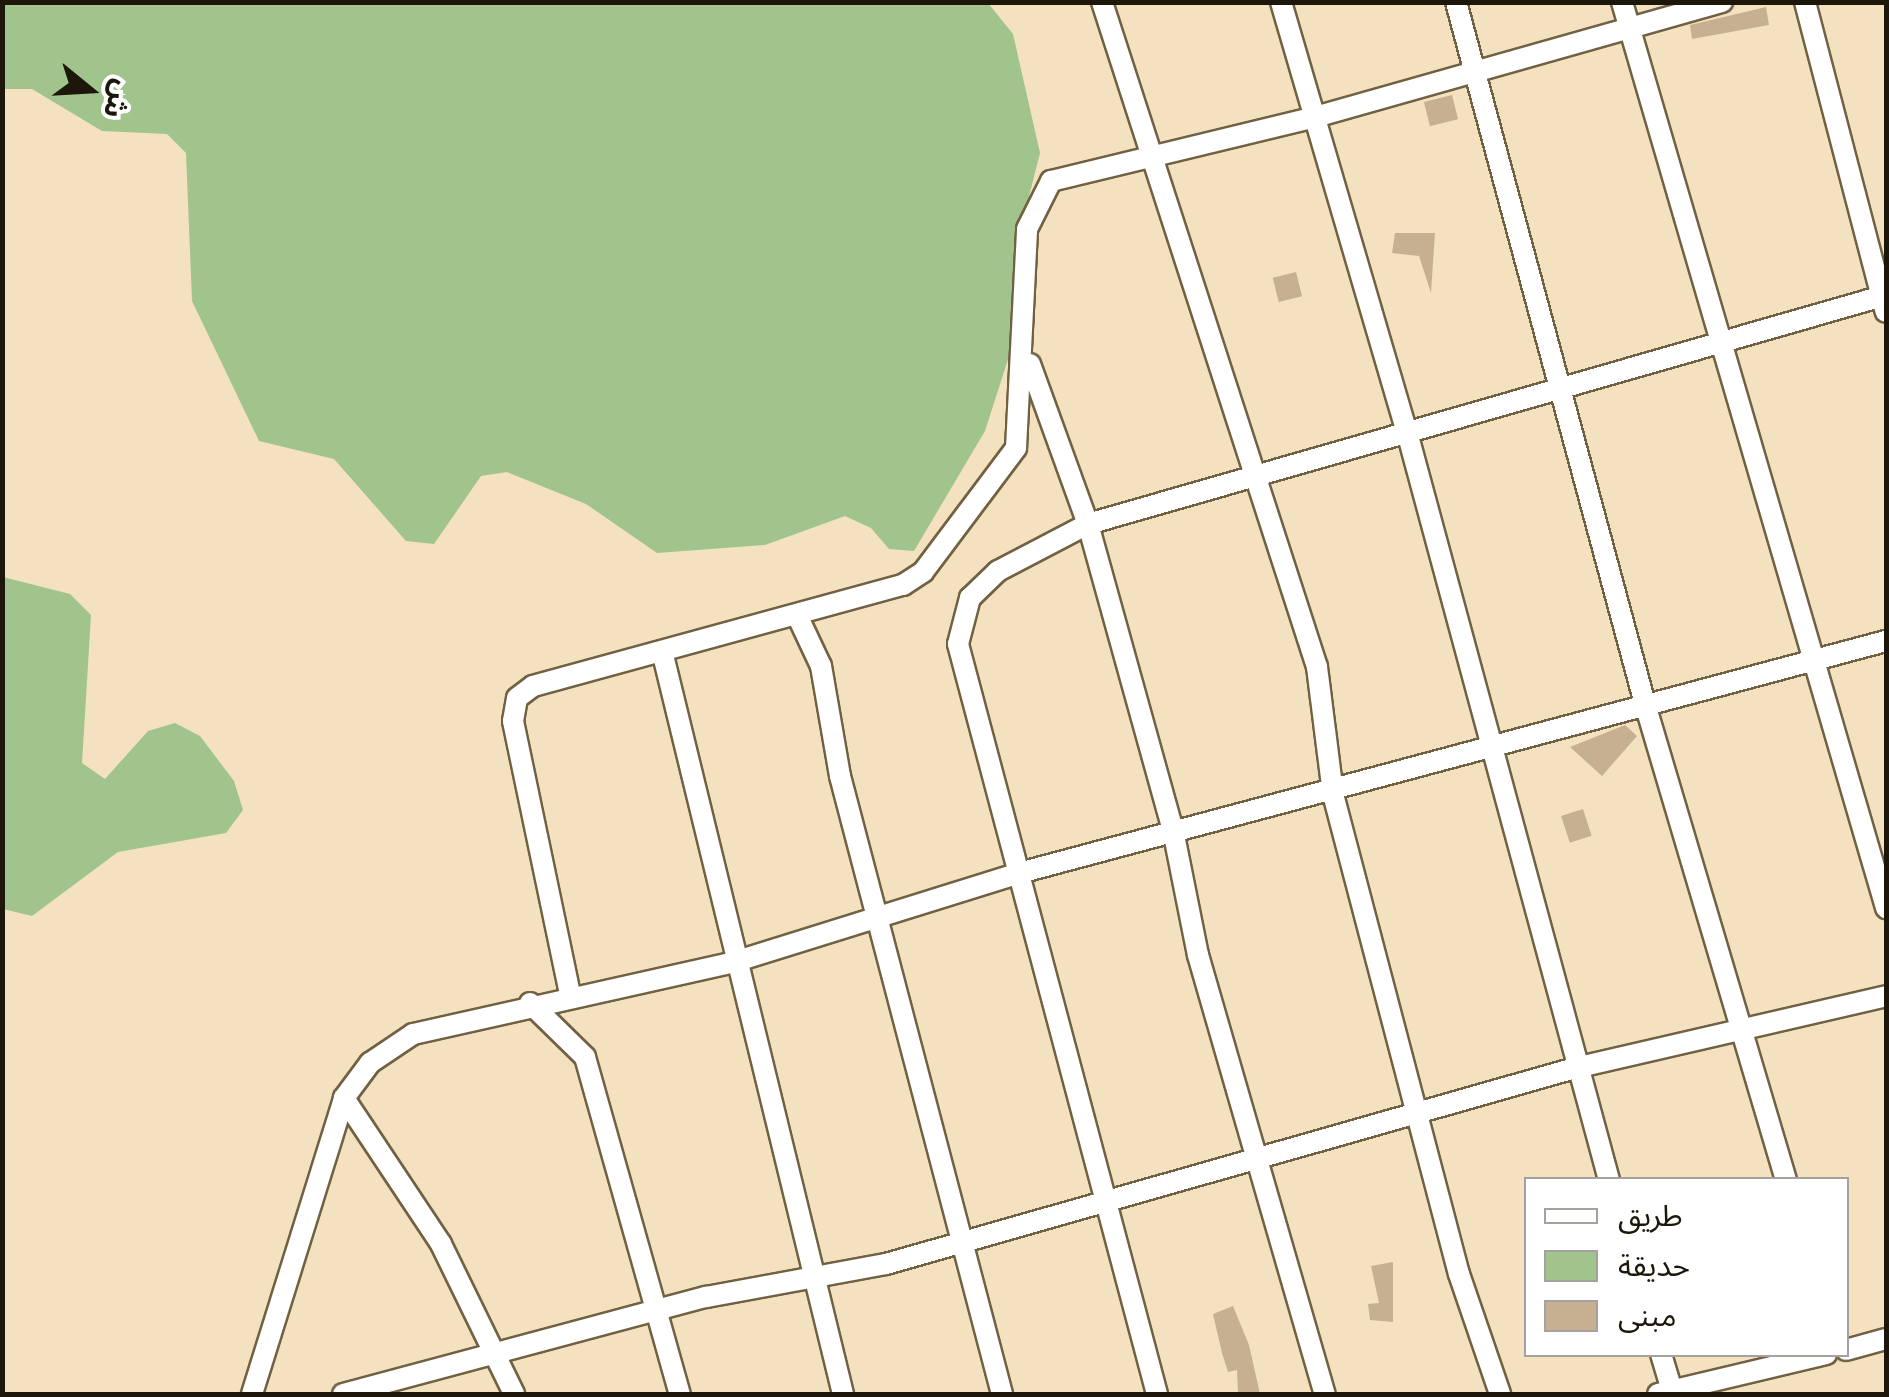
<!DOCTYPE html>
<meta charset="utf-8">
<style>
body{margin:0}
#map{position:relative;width:1889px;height:1397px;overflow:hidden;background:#f4e1bf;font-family:"Golos Text","Noto Sans Arabic",sans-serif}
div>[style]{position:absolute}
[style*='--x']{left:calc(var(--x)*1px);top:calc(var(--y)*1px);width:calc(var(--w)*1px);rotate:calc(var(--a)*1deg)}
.green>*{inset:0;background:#a0c48c}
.building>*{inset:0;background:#c7b092;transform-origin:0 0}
.roads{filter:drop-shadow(2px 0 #716143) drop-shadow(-2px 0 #716143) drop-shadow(0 2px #716143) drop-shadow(0 -2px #716143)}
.street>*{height:20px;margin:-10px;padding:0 10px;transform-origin:10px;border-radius:10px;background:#fff}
span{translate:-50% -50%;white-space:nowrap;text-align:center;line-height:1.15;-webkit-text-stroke:8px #fff;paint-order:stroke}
.frame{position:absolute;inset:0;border:5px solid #1d170b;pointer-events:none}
.legend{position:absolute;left:1524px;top:1177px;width:325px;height:180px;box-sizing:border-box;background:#fff;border:2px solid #a5a29d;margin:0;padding:12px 18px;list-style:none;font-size:30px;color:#1d170b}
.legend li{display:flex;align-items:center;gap:20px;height:50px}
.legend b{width:50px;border:2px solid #a5a29d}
.north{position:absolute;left:40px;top:40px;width:100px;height:100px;-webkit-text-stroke:8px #fff;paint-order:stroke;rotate:108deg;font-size:28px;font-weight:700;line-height:40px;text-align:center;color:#1d170b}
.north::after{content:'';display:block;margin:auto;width:35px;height:45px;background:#1d170b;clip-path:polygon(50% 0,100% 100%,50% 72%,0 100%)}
</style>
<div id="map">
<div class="green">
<div style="clip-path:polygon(2px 3px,988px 3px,1013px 34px,1040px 153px,1018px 240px,1037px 269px,985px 431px,914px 551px,889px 549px,871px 528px,845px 516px,765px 545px,657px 553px,586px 504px,507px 472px,481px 476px,434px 544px,406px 541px,334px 459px,259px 441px,192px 301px,186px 153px,167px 134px,102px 131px,32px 89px,3px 89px)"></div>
<div style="clip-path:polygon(3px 577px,70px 594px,91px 615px,82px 763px,105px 779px,148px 731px,175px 723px,200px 736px,234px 781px,243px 810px,226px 833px,118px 852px,32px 916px,3px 909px)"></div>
</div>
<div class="building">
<div style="clip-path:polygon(1766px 7px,1769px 25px,1692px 39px,1690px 25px)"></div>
<div style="left:1452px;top:95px;width:25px;height:29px;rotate:76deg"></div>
<div style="clip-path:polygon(1395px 233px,1435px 233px,1431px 293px,1419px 256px,1392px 253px)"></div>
<div style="left:1296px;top:272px;width:25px;height:24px;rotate:76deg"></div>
<div style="clip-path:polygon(1625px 725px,1637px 736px,1602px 776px,1570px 747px)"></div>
<div style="left:1583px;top:809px;width:28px;height:23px;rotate:72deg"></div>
<div style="clip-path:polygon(1393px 1262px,1393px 1322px,1370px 1320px,1368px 1304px,1379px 1303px,1371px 1266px)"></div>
<div style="clip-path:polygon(1233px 1306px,1249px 1345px,1260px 1394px,1238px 1394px,1237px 1370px,1228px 1372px,1222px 1353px,1213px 1314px)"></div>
</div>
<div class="roads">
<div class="street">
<div style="--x:1102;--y:2;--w:699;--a:72.08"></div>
<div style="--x:1317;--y:667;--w:128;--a:82.8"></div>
<div style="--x:1333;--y:794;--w:496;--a:75.3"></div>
<div style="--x:1459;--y:1274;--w:127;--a:71.1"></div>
<div style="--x:1281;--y:2;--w:448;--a:73.7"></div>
<div style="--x:1407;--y:432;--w:775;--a:74.89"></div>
<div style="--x:1456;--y:2;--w:727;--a:74.93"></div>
<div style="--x:1645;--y:704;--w:496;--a:73.5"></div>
<div style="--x:1622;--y:2;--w:944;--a:73.75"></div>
<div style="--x:1805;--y:2;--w:320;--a:75.4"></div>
<div style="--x:1030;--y:364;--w:170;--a:70.1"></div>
<div style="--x:1088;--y:524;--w:323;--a:74.5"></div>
<div style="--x:1174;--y:835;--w:122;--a:78.7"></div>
<div style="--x:1198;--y:955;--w:457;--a:73.9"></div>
<div style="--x:797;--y:615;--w:56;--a:64.8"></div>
<div style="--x:821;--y:666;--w:112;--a:80.2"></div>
<div style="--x:840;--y:776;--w:639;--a:75.31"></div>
<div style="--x:663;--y:655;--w:761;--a:76.31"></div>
<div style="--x:570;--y:994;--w:279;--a:-101.8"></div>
<div style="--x:513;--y:721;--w:23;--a:-80"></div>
<div style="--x:517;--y:698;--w:20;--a:-37"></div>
<div style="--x:533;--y:686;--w:384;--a:-15.3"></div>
<div style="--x:903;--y:585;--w:24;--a:-33"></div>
<div style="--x:923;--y:572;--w:155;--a:-53.1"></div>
<div style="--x:1016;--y:448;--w:219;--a:-87.1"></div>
<div style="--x:1027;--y:229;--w:54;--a:-63.4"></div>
<div style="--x:1051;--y:181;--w:276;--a:-13.6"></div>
<div style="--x:1319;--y:116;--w:419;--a:-15.8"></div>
<div style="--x:530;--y:1003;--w:77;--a:44.5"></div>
<div style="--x:585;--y:1057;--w:350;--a:74.3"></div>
<div style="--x:344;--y:1098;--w:175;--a:56.4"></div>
<div style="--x:441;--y:1244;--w:167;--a:64"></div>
<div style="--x:1846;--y:1350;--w:41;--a:-15.4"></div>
<div style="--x:1661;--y:1354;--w:42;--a:73.3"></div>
<div style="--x:252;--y:1394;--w:310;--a:-72.7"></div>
<div style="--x:344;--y:1098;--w:44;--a:-53.4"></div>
<div style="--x:370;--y:1063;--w:52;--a:-34"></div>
<div style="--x:413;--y:1034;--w:329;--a:-12.6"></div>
<div style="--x:734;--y:962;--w:303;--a:-17.3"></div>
<div style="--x:1023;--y:872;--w:893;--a:-14.99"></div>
<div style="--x:343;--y:1394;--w:376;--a:-15"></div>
<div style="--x:706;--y:1297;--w:183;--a:-10.4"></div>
<div style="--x:886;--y:1264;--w:716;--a:-15.88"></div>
<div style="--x:1575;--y:1068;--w:319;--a:-13"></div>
<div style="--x:1157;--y:1394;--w:776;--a:-104.86"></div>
<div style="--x:958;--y:644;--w:48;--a:-75.4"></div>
<div style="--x:970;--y:598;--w:39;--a:-44"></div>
<div style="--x:998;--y:571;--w:102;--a:-27.6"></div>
<div style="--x:1088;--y:524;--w:830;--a:-16.01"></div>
<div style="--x:1658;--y:1394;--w:173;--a:-13.4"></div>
</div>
</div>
<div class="frame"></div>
<ul class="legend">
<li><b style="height:12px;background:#fff"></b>طريق</li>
<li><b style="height:28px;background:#a0c48c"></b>حديقة</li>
<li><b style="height:28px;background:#c7b092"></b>مبنى</li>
</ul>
<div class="north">ش</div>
</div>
